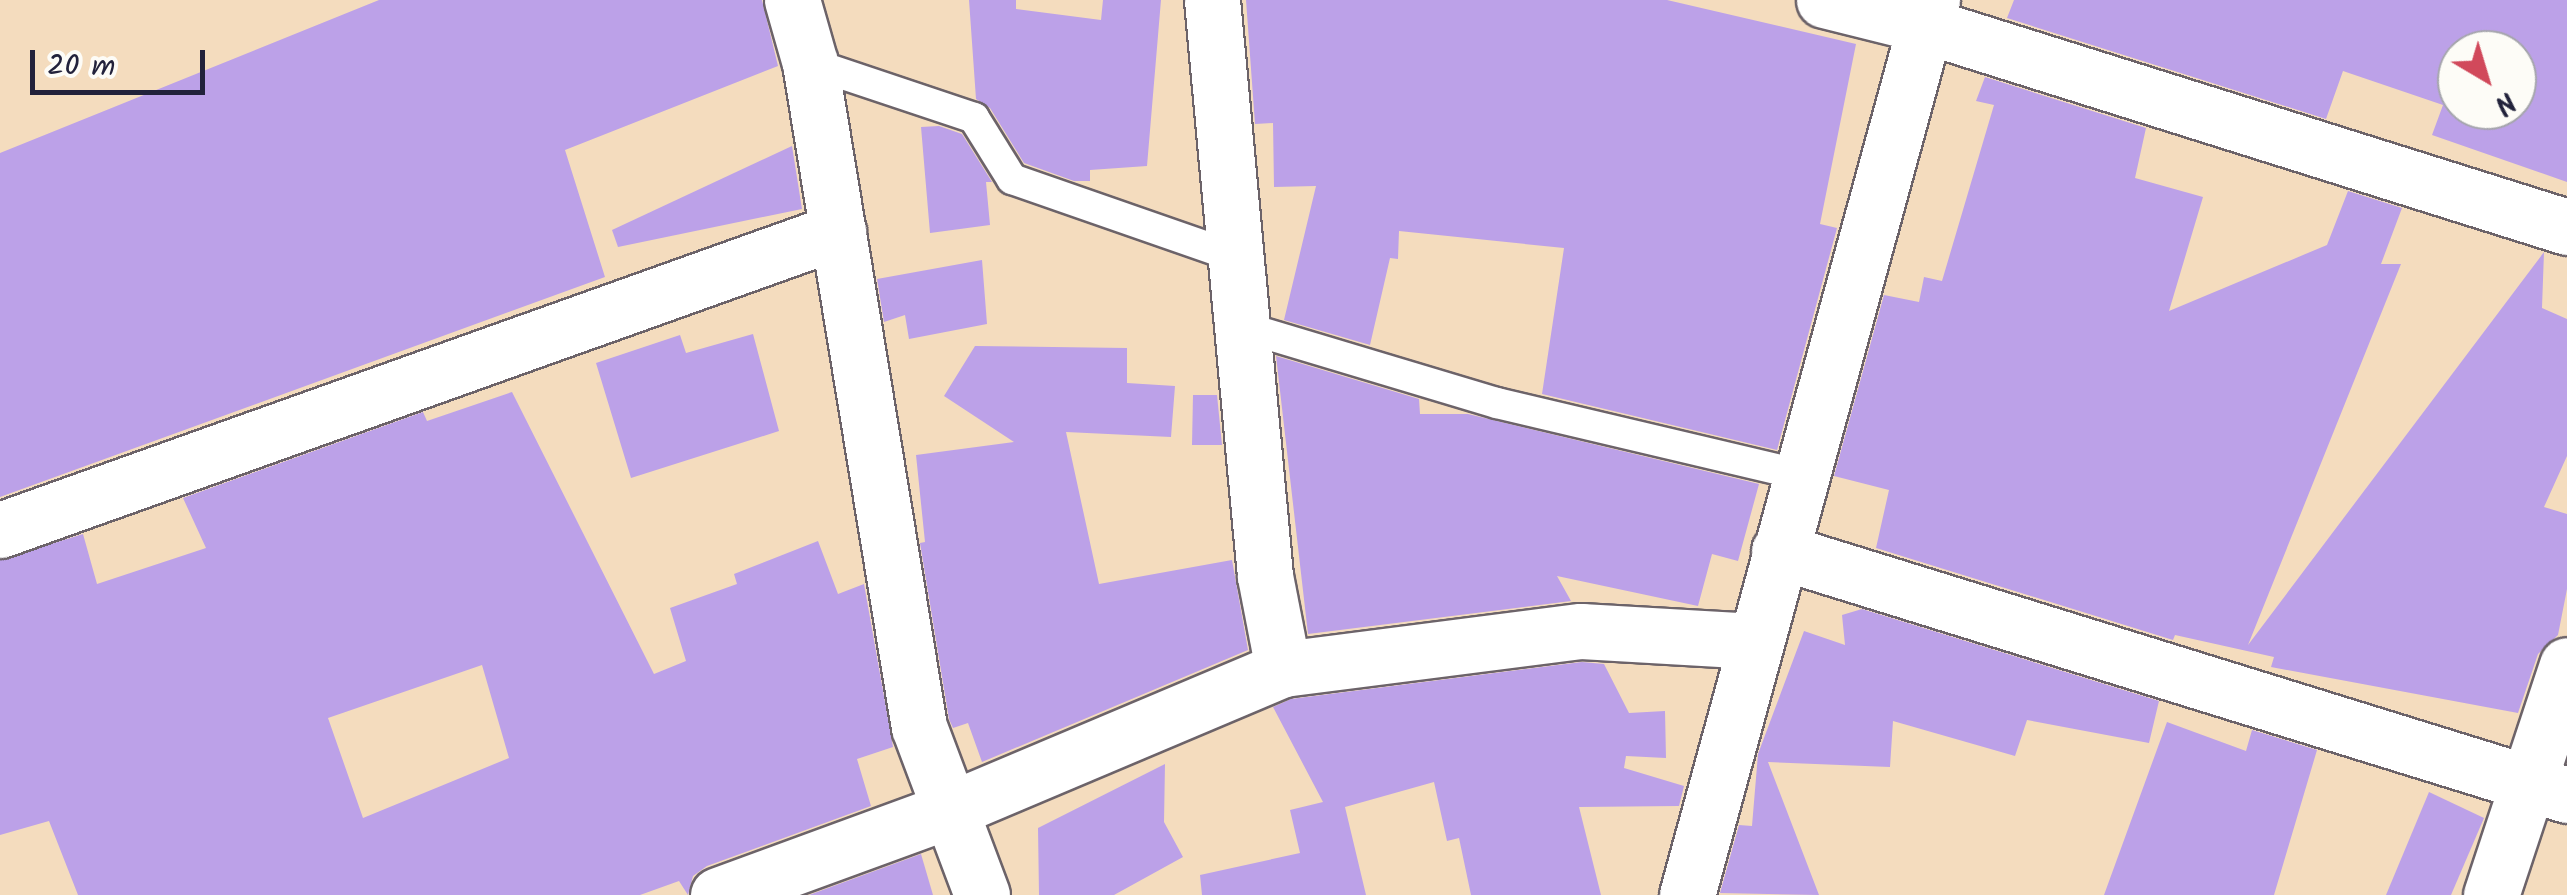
<!DOCTYPE html>
<style>
body{margin:0}
#map{position:relative;width:2567px;height:895px;overflow:hidden;background:#f4dcbe;font-family:Kalam,sans-serif}
div>[style]{position:absolute}
[style*='--x']{left:calc(var(--x)*1px);top:calc(var(--y)*1px);width:calc(var(--w)*1px);rotate:calc(var(--a)*1deg)}
.building>*{inset:0;background:#bca1e8}
.roads{filter:drop-shadow(2px 0 #6c6369) drop-shadow(-2px 0 #6c6369) drop-shadow(0 2px #6c6369) drop-shadow(0 -2px #6c6369)}
.lane>*{height:30px;margin:-15px;padding:0 15px;transform-origin:15px;border-radius:15px;background:#fff}
.street>*{height:55px;margin:-27.5px;padding:0 27.5px;transform-origin:27.5px;border-radius:27.5px;background:#fff}
span{translate:-50% -50%;white-space:nowrap;text-align:center;line-height:1.15;-webkit-text-stroke:8px #fdfcf7;paint-order:stroke}
.north{position:absolute;left:2437px;top:30px;width:100px;height:100px;box-sizing:border-box;background:#fdfcf7;border:2px solid #a5a5ac;border-radius:50%;rotate:142deg;font-size:28px;font-weight:700;line-height:40px;text-align:center;color:#22223b}
.north::after{content:'';display:block;margin:auto;width:35px;height:45px;background:#d1495b;clip-path:polygon(50% 0,100% 100%,50% 72%,0 100%)}
.scale{position:absolute;left:30px;top:50px;width:175px;height:45px;box-sizing:border-box;border:5px solid #22223b;border-top:0;padding-left:12px;font-size:30px;line-height:35px;white-space:nowrap;color:#22223b;-webkit-text-stroke:8px #fdfcf7;paint-order:stroke}
</style>
<div id="map">
<div class="building">
<div style="clip-path:polygon(379px 0,762px 0,778px 66px,565px 150px,605px 277px,0 497px,0 153px)"></div>
<div style="clip-path:polygon(969px 0,1016px 0,1016px 9px,1101px 20px,1103px 0,1161px 0,1147px 166px,1090px 170px,1090px 181px,1074px 181px,1024px 163px,990px 108px,976px 99px)"></div>
<div style="clip-path:polygon(1246px 0,1667px 0,1856px 44px,1820px 224px,1837px 228px,1777px 450px,1542px 394px,1564px 248px,1399px 231px,1398px 259px,1390px 258px,1370px 345px,1284px 320px,1316px 186px,1274px 187px,1273px 123px,1255px 124px)"></div>
<div style="clip-path:polygon(evenodd,2014px 0,2567px 0,2567px 182px,2432px 135px,2443px 105px,2343px 71px,2326px 119px,2007px 18px,2014px 0,2457px 50px,2517px 50px,2517px 110px,2457px 110px,2457px 50px)"></div>
<div style="clip-path:polygon(1985px 77px,2146px 128px,2135px 178px,2203px 197px,2169px 311px,2327px 245px,2348px 191px,2402px 208px,2381px 264px,2401px 264px,2248px 645px,2544px 252px,2542px 308px,2567px 319px,2567px 456px,2544px 507px,2567px 514px,2567px 589px,2558px 635px,2538px 654px,2518px 713px,2271px 667px,2274px 657px,2175px 635px,2173px 640px,1876px 548px,1889px 490px,1834px 476px,1884px 295px,1919px 302px,1924px 277px,1942px 281px,1994px 105px,1976px 101px)"></div>
<div style="clip-path:polygon(939px 126px,962px 134px,992px 182px,986px 182px,990px 225px,930px 233px,921px 127px)"></div>
<div style="clip-path:polygon(792px 146px,802px 209px,618px 247px,612px 230px)"></div>
<div style="clip-path:polygon(982px 260px,987px 324px,909px 339px,905px 315px,884px 322px,877px 279px)"></div>
<div style="clip-path:polygon(753px 334px,779px 431px,631px 478px,596px 363px,680px 335px,686px 353px)"></div>
<div style="clip-path:polygon(975px 346px,1127px 348px,1127px 383px,1175px 386px,1171px 437px,1066px 432px,1099px 584px,1232px 560px,1248px 650px,982px 762px,968px 723px,953px 728px,949px 719px,920px 543px,925px 542px,916px 455px,1014px 442px,944px 396px)"></div>
<div style="clip-path:polygon(1276px 356px,1419px 399px,1420px 414px,1468px 414px,1759px 484px,1738px 561px,1712px 554px,1698px 606px,1557px 576px,1571px 601px,1308px 634px)"></div>
<div style="clip-path:polygon(evenodd,512px 392px,654px 674px,686px 661px,670px 608px,737px 584px,734px 574px,818px 541px,838px 594px,864px 584px,893px 747px,857px 759px,871px 806px,707px 866px,693px 876px,688px 895px,679px 881px,640px 895px,78px 895px,49px 821px,0 835px,0 560px,83px 534px,97px 584px,206px 548px,183px 498px,423px 412px,427px 421px,512px 392px,482px 665px,509px 758px,363px 818px,328px 718px,482px 665px)"></div>
<div style="clip-path:polygon(1193px 395px,1217px 395px,1222px 445px,1192px 445px)"></div>
<div style="clip-path:polygon(1862px 609px,2159px 701px,2149px 743px,2027px 720px,2015px 756px,1893px 721px,1890px 767px,1768px 762px,1819px 895px,1720px 893px,1739px 825px,1752px 826px,1758px 754px,1804px 631px,1845px 645px,1842px 615px)"></div>
<div style="clip-path:polygon(1582px 662px,1604px 664px,1629px 713px,1665px 711px,1666px 758px,1626px 756px,1624px 768px,1684px 786px,1679px 806px,1579px 807px,1601px 895px,1471px 895px,1459px 838px,1447px 841px,1434px 782px,1345px 807px,1366px 895px,1202px 895px,1200px 875px,1300px 853px,1290px 810px,1323px 802px,1273px 707px,1291px 699px)"></div>
<div style="clip-path:polygon(2167px 722px,2246px 751px,2252px 730px,2317px 750px,2274px 895px,2104px 895px)"></div>
<div style="clip-path:polygon(1165px 764px,1164px 822px,1183px 857px,1114px 895px,1039px 895px,1038px 828px)"></div>
<div style="clip-path:polygon(2429px 792px,2484px 818px,2451px 895px,2386px 895px)"></div>
<div style="clip-path:polygon(921px 854px,933px 895px,809px 895px)"></div>
</div>
<div class="roads">
<div class="lane">
<div style="--x:810;--y:63;--w:173;--a:18.5"></div>
<div style="--x:974;--y:118;--w:72;--a:58.1"></div>
<div style="--x:1012;--y:179;--w:234;--a:19.2"></div>
<div style="--x:1243;--y:327;--w:265;--a:16.7"></div>
<div style="--x:1497;--y:403;--w:318;--a:13.3"></div>
</div>
<div class="street">
<div style="--x:792;--y:0;--w:66;--a:74.1"></div>
<div style="--x:810;--y:63;--w:673;--a:80.68"></div>
<div style="--x:919;--y:727;--w:179;--a:69.4"></div>
<div style="--x:1212;--y:0;--w:578;--a:84.74"></div>
<div style="--x:1265;--y:576;--w:95;--a:79"></div>
<div style="--x:1824;--y:0;--w:103;--a:14"></div>
<div style="--x:1924;--y:25;--w:674;--a:17.44"></div>
<div style="--x:0;--y:530;--w:890;--a:-19.64"></div>
<div style="--x:1779;--y:551;--w:825;--a:17.2"></div>
<div style="--x:718;--y:895;--w:244;--a:-20.1"></div>
<div style="--x:947;--y:811;--w:365;--a:-22.9"></div>
<div style="--x:1283;--y:669;--w:300;--a:-7.3"></div>
<div style="--x:1581;--y:631;--w:174;--a:3.3"></div>
<div style="--x:1687;--y:895;--w:928;--a:-74.69"></div>
<div style="--x:2491;--y:895;--w:242;--a:-71.7"></div>
</div>
</div>
<div class="north">N</div>
<div class="scale">20 m</div>
</div>
